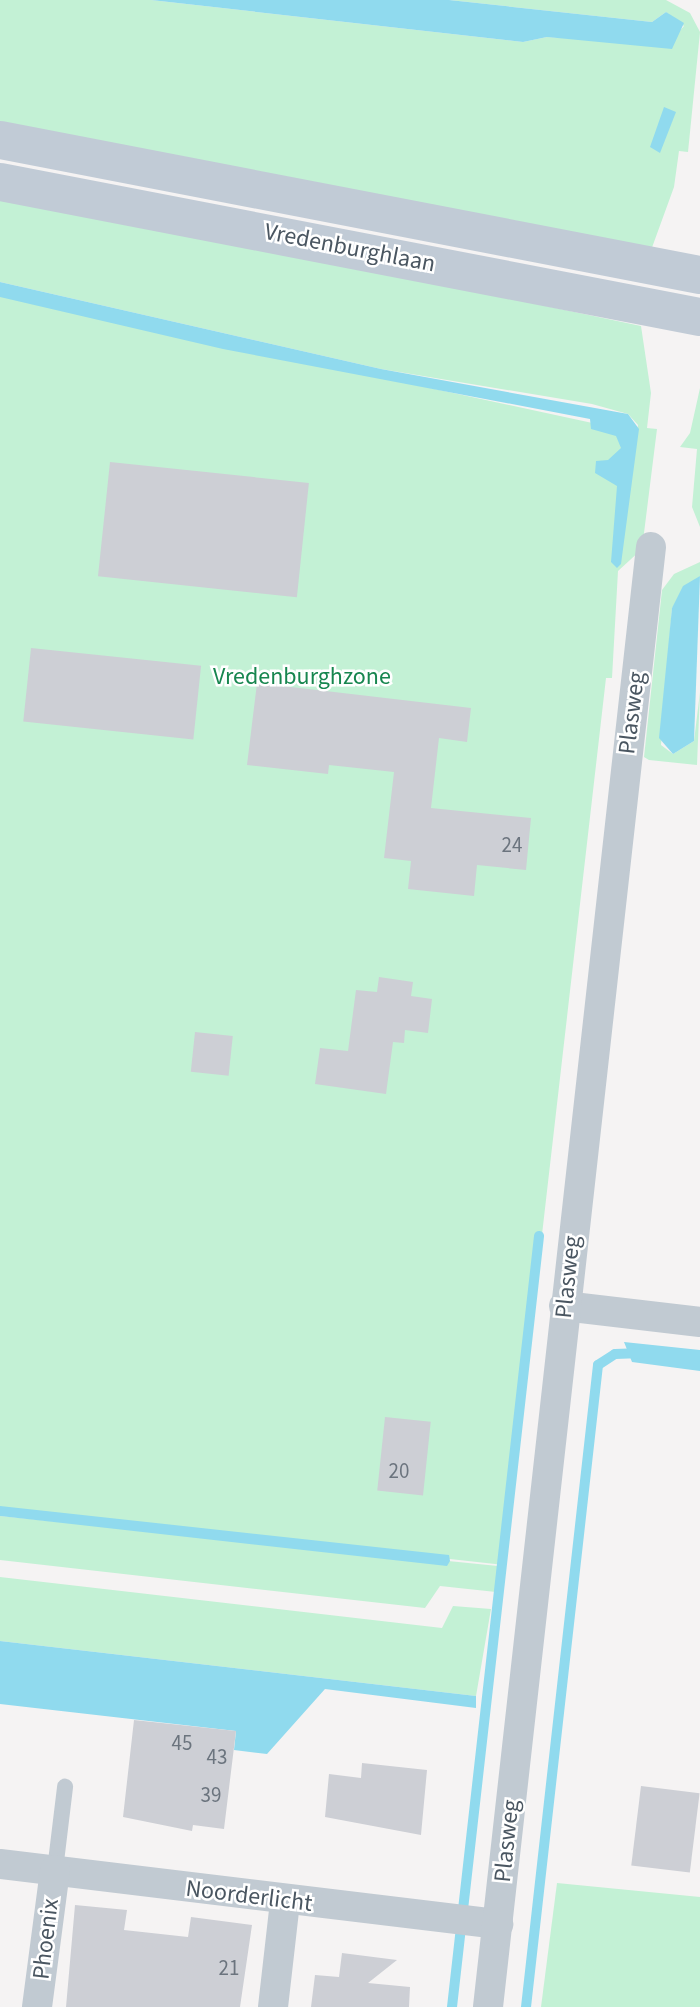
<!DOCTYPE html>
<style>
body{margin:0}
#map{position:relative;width:700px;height:2007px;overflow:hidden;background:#f5f3f3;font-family:"Source Sans 3",sans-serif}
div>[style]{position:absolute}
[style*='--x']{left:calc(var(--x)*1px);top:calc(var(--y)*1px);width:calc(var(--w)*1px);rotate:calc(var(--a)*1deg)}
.green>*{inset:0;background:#c3f1d5}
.water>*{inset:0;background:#90daee}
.stream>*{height:10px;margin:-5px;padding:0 5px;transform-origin:5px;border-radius:5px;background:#90daee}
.building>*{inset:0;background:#cdcfd5;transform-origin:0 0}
.lane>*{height:16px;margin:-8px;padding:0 8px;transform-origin:8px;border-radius:8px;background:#c1cad2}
.street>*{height:30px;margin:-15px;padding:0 15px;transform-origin:15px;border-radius:15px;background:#c1cad2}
.secondary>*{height:38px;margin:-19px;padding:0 19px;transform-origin:19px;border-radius:19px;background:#c1cbd6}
span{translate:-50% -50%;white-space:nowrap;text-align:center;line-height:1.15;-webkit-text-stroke:5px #fff;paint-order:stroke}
.number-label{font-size:21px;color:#6b747e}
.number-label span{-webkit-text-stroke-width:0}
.street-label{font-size:24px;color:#4a5661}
.park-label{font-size:24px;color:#17864f}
</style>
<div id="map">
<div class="green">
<div style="clip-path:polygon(0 0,151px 0,523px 42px,547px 37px,668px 44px,684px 26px,666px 12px,652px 22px,449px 0,666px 0,690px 13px,700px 32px,688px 152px,679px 151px,674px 187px,650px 253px,0 129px)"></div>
<div style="clip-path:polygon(0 191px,641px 326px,651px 393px,647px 428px,657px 429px,642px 549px,618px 571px,612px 678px,606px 678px,504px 1565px,0 1509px,0 295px,634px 432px,618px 566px,638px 425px,628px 414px,592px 404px,381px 369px,0 282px)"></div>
<div style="clip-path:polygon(700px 388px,700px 527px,692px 507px,697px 449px,680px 447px,690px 433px)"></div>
<div style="clip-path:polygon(700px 562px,700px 576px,672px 608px,661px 745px,673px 754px,694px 741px,700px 692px,697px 765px,649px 760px,644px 757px,662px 590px,674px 574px)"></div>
<div style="clip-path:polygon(0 1516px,498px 1566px,496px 1592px,440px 1586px,425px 1608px,0 1560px)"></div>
<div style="clip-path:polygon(0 1577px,442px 1628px,453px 1606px,491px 1609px,476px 1696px,0 1641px)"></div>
<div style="clip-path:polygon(557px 1883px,700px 1897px,700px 2007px,541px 2007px)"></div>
</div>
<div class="water">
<div style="clip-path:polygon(151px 0,449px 0,652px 22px,666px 12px,684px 23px,672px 49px,547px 37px,523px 42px)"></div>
<div style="clip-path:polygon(664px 107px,676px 112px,660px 153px,650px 147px)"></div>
<div style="clip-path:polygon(0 282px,381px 369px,628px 414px,639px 429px,621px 564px,617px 568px,611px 562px,617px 486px,595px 473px,596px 461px,608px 460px,621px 448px,616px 436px,591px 429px,590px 419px,223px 349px,0 297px)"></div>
<div style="clip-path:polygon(700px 576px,694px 741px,673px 754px,659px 738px,672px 608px,683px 586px)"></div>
<div style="clip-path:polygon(624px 1342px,700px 1350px,700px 1371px,632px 1362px)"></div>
<div style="clip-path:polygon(0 1506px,449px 1555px,450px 1561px,447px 1566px,0 1516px)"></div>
<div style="clip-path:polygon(0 1641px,476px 1696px,476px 1708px,325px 1689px,267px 1754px,234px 1750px,236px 1731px,0 1704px)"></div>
</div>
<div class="stream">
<div style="--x:452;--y:2007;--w:776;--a:-83.56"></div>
<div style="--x:526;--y:2007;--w:646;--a:-83.6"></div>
<div style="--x:598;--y:1365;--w:20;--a:-33"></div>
<div style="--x:615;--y:1354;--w:27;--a:-2"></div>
</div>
<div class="building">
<div style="left:110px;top:462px;width:200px;height:115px;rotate:6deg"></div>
<div style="left:31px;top:648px;width:171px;height:74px;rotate:6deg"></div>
<div style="clip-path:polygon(257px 683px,471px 708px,467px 742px,439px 738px,431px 808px,531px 818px,526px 870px,477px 865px,474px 896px,408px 889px,411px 861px,384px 858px,394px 772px,329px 765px,328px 774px,247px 765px)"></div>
<div style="clip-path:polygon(379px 977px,413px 982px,411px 996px,432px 999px,428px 1033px,405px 1030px,404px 1043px,393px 1042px,386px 1094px,315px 1084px,320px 1048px,348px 1051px,356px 990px,377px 992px)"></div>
<div style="left:195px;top:1032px;width:38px;height:40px;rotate:6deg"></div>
<div style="left:385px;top:1417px;width:46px;height:74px;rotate:6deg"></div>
<div style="clip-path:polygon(134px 1720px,236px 1731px,224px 1829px,193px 1825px,192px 1831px,123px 1817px)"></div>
<div style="clip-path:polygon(362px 1763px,427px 1770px,421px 1835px,325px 1817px,329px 1774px,361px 1778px)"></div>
<div style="left:641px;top:1786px;width:59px;height:80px;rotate:7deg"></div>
<div style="clip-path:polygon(75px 1905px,127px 1910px,124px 1930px,188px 1937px,191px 1917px,252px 1925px,240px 2007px,66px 2007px)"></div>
<div style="clip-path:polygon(342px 1953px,397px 1960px,368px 1983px,410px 1987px,409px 2007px,311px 2007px,315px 1975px,339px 1977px)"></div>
</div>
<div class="lane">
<div style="--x:55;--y:1870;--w:84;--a:-83.1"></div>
</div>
<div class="street">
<div style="--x:564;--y:1306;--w:137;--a:6.7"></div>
<div style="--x:0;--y:1864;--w:502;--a:6.87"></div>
<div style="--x:37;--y:2007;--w:138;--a:-82.5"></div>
<div style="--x:273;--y:2007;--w:106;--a:-83.5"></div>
<div style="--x:488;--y:2007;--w:1469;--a:-83.63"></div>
</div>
<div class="secondary">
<div style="--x:0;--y:140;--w:713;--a:10.92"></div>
<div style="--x:0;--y:182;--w:713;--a:10.92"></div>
</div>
<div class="number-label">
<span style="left:512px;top:845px">24</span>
<span style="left:399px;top:1471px">20</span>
<span style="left:182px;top:1743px">45</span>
<span style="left:217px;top:1757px">43</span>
<span style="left:211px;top:1795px">39</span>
<span style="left:229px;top:1968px">21</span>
</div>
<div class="street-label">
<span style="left:350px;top:248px;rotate:11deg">Vredenburghlaan</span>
<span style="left:632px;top:713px;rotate:-83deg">Plasweg</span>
<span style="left:568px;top:1277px;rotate:-84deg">Plasweg</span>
<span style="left:507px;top:1841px;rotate:-84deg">Plasweg</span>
<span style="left:249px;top:1896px;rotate:7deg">Noorderlicht</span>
<span style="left:46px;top:1939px;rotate:-83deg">Phoenix</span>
</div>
<div class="park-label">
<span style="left:302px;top:677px">Vredenburghzone</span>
</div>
</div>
